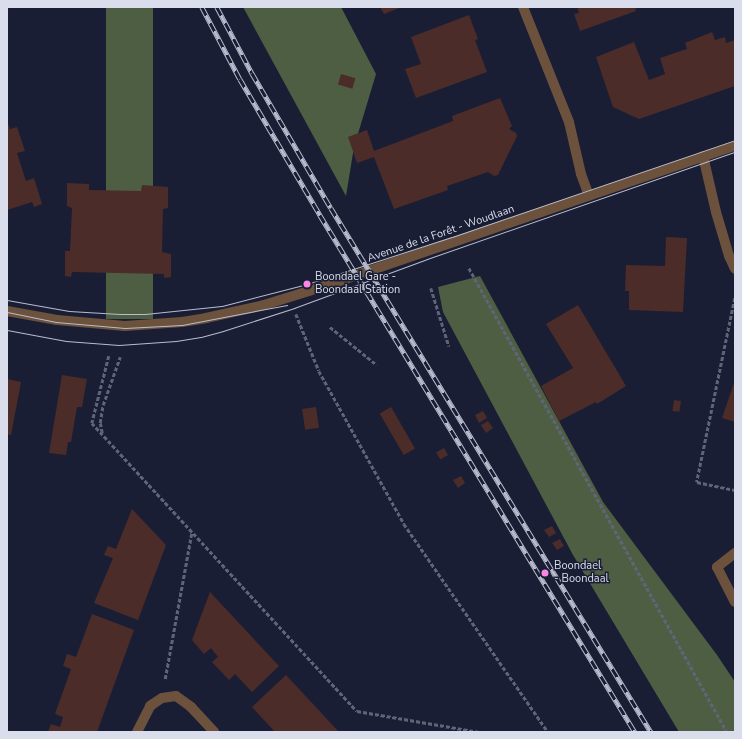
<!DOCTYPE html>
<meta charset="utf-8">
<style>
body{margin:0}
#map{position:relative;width:742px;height:739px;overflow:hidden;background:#1a1e34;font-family:"Nunito Sans",sans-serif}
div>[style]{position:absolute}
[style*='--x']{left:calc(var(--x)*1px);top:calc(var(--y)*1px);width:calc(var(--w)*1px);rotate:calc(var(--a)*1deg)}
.forest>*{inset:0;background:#4e5e43;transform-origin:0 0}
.building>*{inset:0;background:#4b2c29;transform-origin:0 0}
.path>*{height:2.5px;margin-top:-1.25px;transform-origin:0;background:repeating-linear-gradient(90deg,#606478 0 4px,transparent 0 6px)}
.service>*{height:10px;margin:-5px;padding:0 5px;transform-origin:5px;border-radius:5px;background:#6c513c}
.minor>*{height:10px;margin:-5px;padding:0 5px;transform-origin:5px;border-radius:5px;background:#6c513c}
.tram>*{height:1px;margin:-0.5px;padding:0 0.5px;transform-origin:0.5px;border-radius:0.5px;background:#b8bccd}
.rail>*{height:4.5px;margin-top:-2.25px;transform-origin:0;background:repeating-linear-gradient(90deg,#1a1e34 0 9px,#b8bccd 0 18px);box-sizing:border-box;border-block:1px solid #b8bccd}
.dots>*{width:11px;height:11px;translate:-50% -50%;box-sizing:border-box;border:2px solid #1a1e34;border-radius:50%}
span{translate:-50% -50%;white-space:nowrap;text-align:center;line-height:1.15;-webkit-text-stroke:3px #1a1e34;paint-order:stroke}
.street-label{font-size:11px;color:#d9ddec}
.poi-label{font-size:11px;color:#d9ddec}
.left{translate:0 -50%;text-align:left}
.frame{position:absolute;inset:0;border:8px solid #d9ddec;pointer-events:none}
</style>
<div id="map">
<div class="forest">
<div style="left:106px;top:7px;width:47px;height:312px"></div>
<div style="clip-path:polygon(243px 7px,341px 7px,376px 74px,354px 147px,346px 196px)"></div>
<div style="clip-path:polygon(480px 276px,603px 502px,717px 655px,735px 682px,735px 732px,679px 732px,573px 555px,443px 312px,438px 287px)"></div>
</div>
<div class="building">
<div style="clip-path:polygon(380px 7px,402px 7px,384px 14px)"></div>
<div style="clip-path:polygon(577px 7px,640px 7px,635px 9px,636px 11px,580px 31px,574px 14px,579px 13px)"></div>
<div style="clip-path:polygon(469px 15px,478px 39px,475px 40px,487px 72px,416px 98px,405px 69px,421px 64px,411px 37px)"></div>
<div style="clip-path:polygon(712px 32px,715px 40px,725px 37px,726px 43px,735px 40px,735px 86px,639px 119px,613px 107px,596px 57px,634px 42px,649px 80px,665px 74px,660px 58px,687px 49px,685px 43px)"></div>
<div style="left:341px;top:74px;width:15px;height:11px;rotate:16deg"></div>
<div style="clip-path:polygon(500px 98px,512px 126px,509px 129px,516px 133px,517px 136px,498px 175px,494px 176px,488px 172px,447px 186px,448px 190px,394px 209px,374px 157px,357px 163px,348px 137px,367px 130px,374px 151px,453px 121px,452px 116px)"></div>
<div style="clip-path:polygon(7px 121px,10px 129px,17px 127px,25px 151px,17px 153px,26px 181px,34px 178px,42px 204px,34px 207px,32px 202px,7px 210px)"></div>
<div style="clip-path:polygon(67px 183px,89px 184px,89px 190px,141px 191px,142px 185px,168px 187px,168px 208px,163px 209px,162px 252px,171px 254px,171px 277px,164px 278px,164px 274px,72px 272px,71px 277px,65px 276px,65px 251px,70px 251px,72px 208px,67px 206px)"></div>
<div style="clip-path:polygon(666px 237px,687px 238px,683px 312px,629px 310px,629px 291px,625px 291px,626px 265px,665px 266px)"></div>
<div style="clip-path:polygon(578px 305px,626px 386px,597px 404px,596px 402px,559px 421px,541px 386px,573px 368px,546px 324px)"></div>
<div style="clip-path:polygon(62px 375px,87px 379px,82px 407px,77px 407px,71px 442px,68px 442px,66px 455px,49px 453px)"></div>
<div style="clip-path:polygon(7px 379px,21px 382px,11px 435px,7px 434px)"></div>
<div style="clip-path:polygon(735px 380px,735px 422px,722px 418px)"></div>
<div style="left:674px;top:400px;width:7px;height:11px;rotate:8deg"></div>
<div style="left:316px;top:407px;width:21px;height:14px;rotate:82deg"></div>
<div style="left:391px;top:407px;width:48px;height:13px;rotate:60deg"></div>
<div style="clip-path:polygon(483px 411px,487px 418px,479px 423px,475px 415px)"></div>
<div style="clip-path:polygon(488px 421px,493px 428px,486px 433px,481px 425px)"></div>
<div style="left:444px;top:448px;width:8px;height:9px;rotate:60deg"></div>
<div style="clip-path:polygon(461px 476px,465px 483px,458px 488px,453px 480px)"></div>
<div style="clip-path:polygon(132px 509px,166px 545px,138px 620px,94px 603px,113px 558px,104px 555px,108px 546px,116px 549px)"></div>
<div style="clip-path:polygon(552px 526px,556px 533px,549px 537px,544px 530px)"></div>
<div style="clip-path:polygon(560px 539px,564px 546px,557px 550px,552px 543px)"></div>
<div style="clip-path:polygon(210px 592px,279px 666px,252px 692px,235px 674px,229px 680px,212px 662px,218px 657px,211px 648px,204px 654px,192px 640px)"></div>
<div style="clip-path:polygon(92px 614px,134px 630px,97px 732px,48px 732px,51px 724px,60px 727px,63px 717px,55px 714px,71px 669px,63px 666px,67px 654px,76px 657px)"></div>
<div style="clip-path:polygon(286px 675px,339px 732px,275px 732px,252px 707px)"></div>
</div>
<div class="path">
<div style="--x:469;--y:268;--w:531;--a:60.92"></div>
<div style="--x:431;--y:288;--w:61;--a:72.8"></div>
<div style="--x:735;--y:298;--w:188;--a:101.7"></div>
<div style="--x:697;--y:482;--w:39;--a:12"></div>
<div style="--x:296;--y:314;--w:61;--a:68"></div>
<div style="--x:319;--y:371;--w:175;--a:60.9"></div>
<div style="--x:404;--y:524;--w:253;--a:55.3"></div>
<div style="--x:330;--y:327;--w:60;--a:39"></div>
<div style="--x:109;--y:356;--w:69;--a:104.2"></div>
<div style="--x:92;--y:423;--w:391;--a:47.4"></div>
<div style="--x:357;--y:711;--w:124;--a:9.8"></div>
<div style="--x:102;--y:433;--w:10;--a:-101"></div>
<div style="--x:100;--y:423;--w:18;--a:-81"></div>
<div style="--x:103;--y:405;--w:51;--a:-70.5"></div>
<div style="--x:165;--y:679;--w:150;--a:-79.7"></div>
</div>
<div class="service">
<div style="--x:703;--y:156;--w:57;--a:76.9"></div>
<div style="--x:716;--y:212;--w:46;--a:73.5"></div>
<div style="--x:729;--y:256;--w:14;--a:65"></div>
<div style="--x:735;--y:553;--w:23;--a:142"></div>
<div style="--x:717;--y:567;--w:39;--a:63"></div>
</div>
<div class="minor">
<div style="--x:523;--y:7;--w:124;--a:68.2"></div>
<div style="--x:569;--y:122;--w:53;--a:77"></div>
<div style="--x:581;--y:174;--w:23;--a:70"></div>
<div style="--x:7;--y:311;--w:51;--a:10.2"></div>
<div style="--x:57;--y:320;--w:68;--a:5"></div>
<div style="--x:125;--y:326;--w:57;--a:-4"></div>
<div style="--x:182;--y:322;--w:24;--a:-9"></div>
<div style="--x:206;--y:318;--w:59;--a:-12.6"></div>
<div style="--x:264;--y:305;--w:64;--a:-17.3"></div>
<div style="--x:325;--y:286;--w:433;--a:-18.9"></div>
<div style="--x:137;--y:732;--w:29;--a:-63"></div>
<div style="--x:150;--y:706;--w:14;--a:-34"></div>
<div style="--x:162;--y:698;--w:14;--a:-8"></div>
<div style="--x:176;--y:696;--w:19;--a:36"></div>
<div style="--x:191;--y:707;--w:34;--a:47"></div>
</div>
<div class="tram">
<div style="--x:7;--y:300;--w:63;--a:10.1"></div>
<div style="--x:69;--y:311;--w:51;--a:3.4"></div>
<div style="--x:120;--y:314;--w:25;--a:0"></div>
<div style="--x:145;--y:314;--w:77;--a:-5.9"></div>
<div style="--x:222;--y:306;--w:88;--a:-14.5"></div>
<div style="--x:307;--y:284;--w:152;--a:-18"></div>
<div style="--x:452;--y:237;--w:299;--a:-18.9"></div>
<div style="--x:7;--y:312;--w:50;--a:11.5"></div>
<div style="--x:56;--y:322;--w:69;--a:5"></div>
<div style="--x:125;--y:328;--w:57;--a:-3"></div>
<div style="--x:182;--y:325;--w:107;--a:-10.8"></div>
<div style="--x:7;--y:330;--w:60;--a:10.6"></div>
<div style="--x:66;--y:341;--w:53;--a:4.3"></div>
<div style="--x:119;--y:345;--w:57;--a:-4"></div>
<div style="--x:176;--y:341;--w:25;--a:-9"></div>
<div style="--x:201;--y:337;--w:23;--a:-15"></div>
<div style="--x:223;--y:331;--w:75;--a:-17.9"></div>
<div style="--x:294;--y:308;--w:142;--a:-20.2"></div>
<div style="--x:427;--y:259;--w:326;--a:-19.2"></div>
</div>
<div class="rail">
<div style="--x:202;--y:7;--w:81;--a:62.2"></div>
<div style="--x:240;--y:79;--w:158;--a:59.5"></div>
<div style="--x:320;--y:215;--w:605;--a:58.65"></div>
<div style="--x:217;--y:7;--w:75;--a:62.1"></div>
<div style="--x:252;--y:73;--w:156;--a:59.7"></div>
<div style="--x:331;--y:208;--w:614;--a:58.59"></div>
</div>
<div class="dots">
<div style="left:307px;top:284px;background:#fb86e5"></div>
<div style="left:545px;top:573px;background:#fb86e5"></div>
</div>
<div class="street-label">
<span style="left:441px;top:234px;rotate:-19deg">Avenue de la Forêt - Woudlaan</span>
</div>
<div class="poi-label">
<span class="left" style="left:315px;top:284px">Boondael Gare -<br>Boondaal Station</span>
<span class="left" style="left:554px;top:573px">Boondael<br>- Boondaal</span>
</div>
<div class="frame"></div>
</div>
